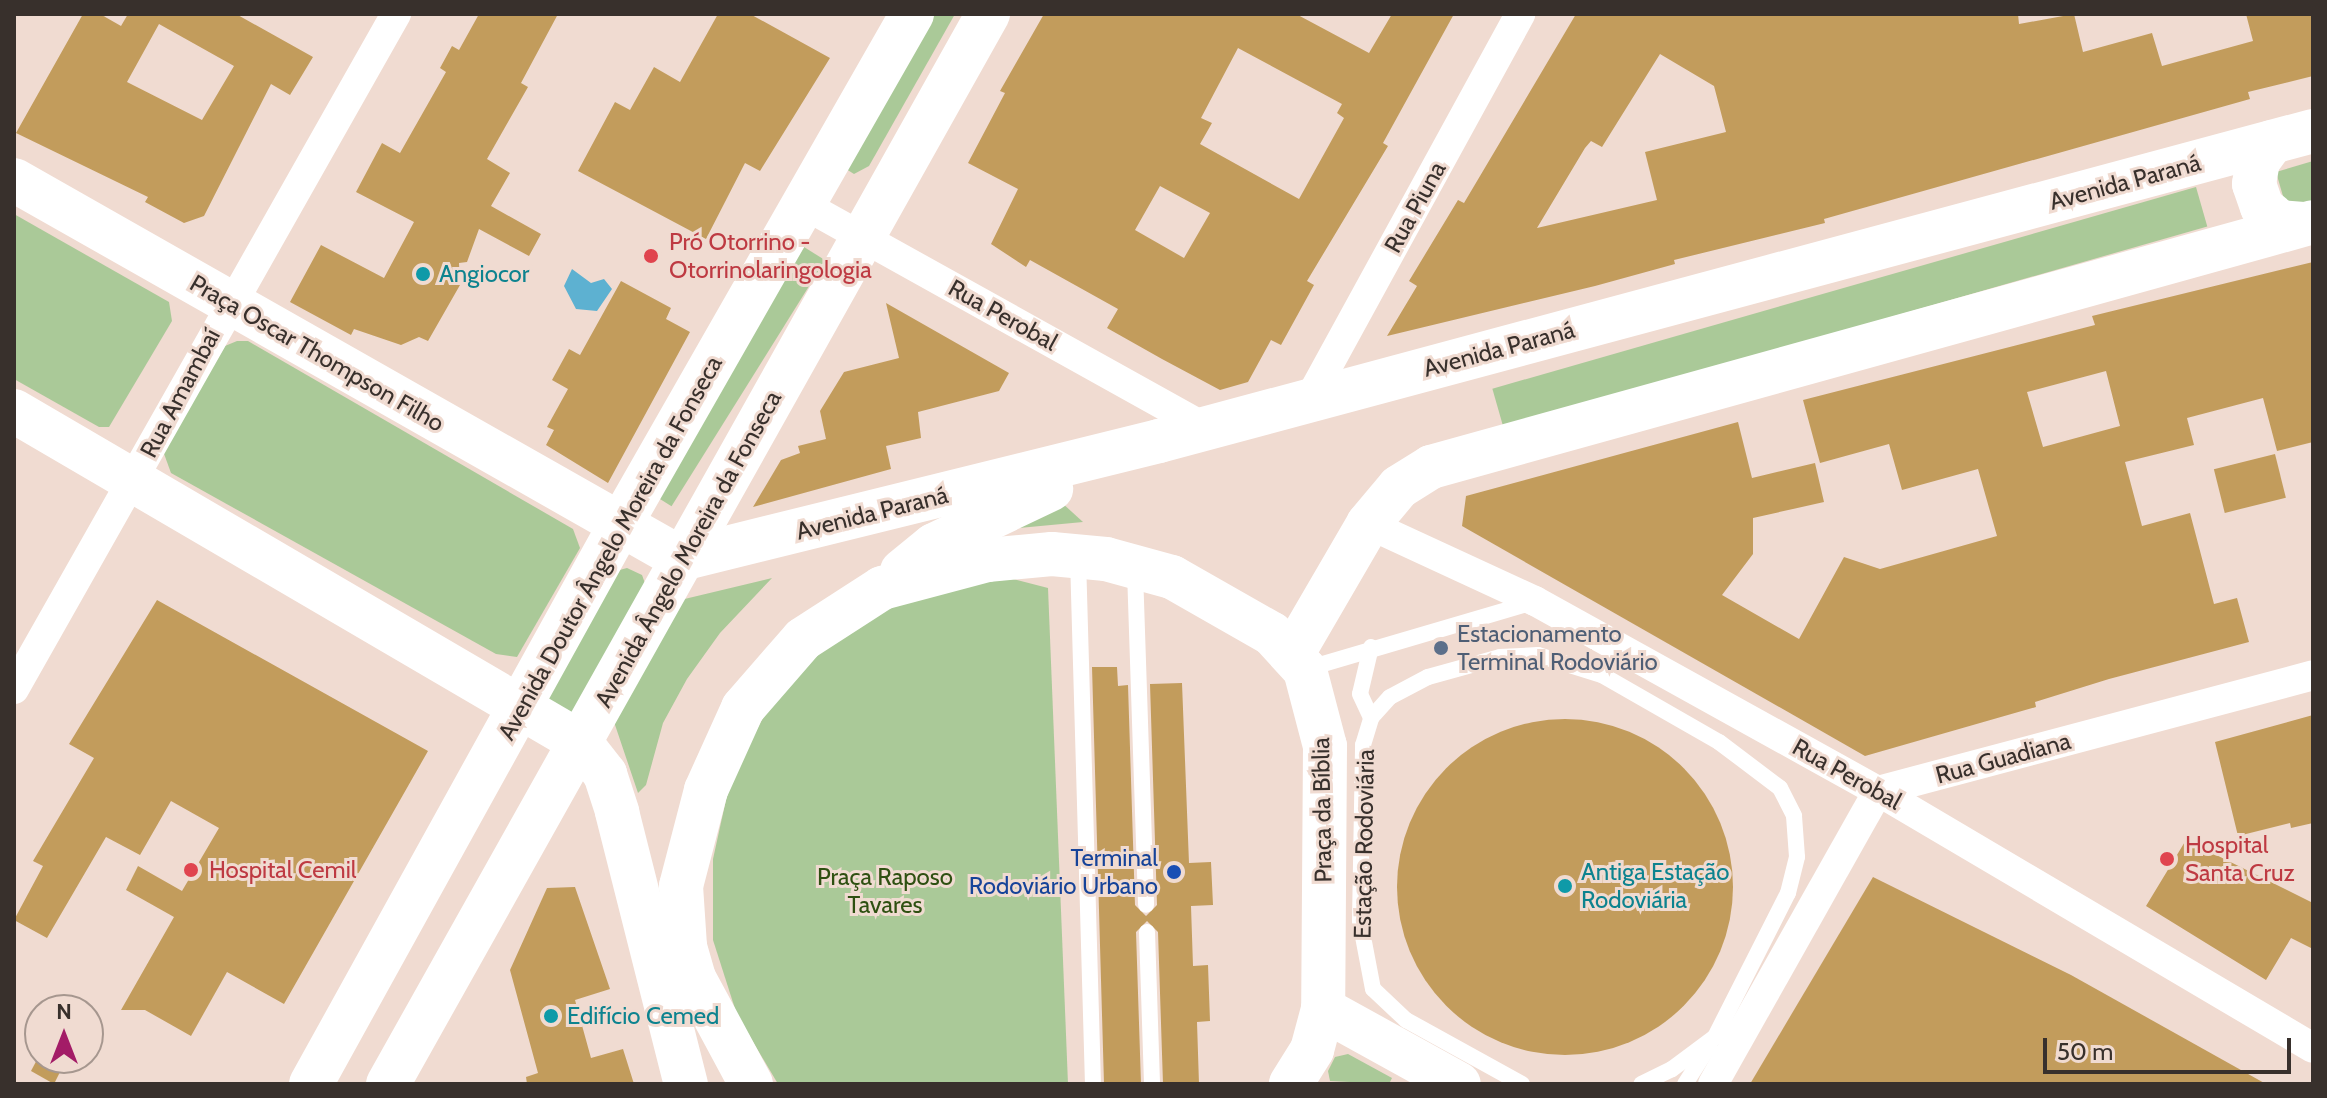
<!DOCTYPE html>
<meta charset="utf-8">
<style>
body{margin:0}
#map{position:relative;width:2327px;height:1098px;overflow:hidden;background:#f0dbd1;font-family:Cabin,sans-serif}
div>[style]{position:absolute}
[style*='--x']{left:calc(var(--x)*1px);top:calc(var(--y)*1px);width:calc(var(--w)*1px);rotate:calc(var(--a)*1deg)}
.green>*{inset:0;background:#aac998;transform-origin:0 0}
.water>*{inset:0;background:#5db1d1}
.building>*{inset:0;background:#c29c5c;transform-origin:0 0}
.round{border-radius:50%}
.lane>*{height:16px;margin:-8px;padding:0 8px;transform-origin:8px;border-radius:8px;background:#fff}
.street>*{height:30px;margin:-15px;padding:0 15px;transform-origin:15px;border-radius:15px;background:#fff}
.secondary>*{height:44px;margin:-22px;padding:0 22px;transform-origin:22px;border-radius:22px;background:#fff}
.dots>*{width:22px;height:22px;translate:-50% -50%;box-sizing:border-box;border:4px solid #f0dbd1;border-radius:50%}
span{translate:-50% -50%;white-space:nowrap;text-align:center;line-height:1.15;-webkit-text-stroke:6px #f0dbd1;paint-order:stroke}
.street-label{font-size:24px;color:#38302c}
.health-label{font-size:24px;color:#be3a42}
.left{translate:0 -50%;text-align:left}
.culture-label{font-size:24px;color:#0d838f}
.service-label{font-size:24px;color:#4e5e75}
.transit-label{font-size:24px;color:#164399}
.right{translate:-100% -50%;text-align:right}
.park-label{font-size:24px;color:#2e5011}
.frame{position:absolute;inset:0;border:16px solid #38302c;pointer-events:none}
.north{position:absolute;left:24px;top:994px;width:80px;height:80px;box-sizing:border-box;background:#f0dbd1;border:2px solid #a6978f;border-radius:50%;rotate:0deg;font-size:22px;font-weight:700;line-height:32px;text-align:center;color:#38302c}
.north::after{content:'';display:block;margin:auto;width:28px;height:36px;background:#a31c67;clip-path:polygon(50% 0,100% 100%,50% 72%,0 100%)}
.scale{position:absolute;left:2043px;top:1038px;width:248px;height:36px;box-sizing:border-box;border:4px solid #38302c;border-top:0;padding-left:10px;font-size:24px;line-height:28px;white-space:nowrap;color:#38302c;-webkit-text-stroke:6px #f0dbd1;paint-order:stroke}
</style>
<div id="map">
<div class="green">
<div style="clip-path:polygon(928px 14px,955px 14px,869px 166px,854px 174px,846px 169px)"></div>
<div style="clip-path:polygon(2313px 161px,2313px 202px,2287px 210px,2276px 172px)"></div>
<div style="left:2196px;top:187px;width:41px;height:732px;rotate:74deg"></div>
<div style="clip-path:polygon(14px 214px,169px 302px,172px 321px,109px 427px,99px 427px,14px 379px)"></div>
<div style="left:804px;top:247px;width:25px;height:290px;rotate:32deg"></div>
<div style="clip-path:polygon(237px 341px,248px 341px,573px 529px,580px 548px,517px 657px,496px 654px,171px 473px,163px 451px,225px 346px)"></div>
<div style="clip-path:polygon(1061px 502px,1083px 522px,1019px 528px)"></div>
<div style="clip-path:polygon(627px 568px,642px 575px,646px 586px,574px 717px,546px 699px,616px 571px)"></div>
<div style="clip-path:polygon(772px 578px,720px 633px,687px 679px,663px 723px,646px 785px,638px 793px,612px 716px,672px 602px)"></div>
<div style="clip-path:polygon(1013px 579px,1048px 588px,1068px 1084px,778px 1084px,737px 1015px,713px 940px,713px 859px,731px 777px,764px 716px,814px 657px,894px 605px,966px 584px)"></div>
<div style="clip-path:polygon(1348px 1054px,1392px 1078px,1389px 1084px,1330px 1081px,1328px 1071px,1335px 1057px)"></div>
</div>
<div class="water">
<div style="clip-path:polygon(572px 269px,591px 283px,604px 279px,612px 289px,597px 311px,576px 309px,564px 286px)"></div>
</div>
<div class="building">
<div style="clip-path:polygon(evenodd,83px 14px,100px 14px,121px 26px,128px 14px,236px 14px,313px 57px,290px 95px,271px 84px,204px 216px,184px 223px,145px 202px,148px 197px,16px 133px,83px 14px,159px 24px,234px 66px,202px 120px,127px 82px,159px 24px)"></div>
<div style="clip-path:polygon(479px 14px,558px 14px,521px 83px,528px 87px,487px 159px,510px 173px,491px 206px,541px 234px,529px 256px,479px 229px,467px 262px,459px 263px,460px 285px,428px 341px,419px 337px,401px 345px,354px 329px,351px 335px,290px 302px,321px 245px,384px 278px,414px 222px,356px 192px,382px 143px,400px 153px,446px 72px,440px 68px,452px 46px,459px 50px)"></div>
<div style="clip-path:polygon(718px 14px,750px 14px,830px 58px,760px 171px,745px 163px,706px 239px,578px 171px,615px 102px,630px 110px,654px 67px,680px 82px)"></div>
<div style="clip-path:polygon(evenodd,1044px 14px,1296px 14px,1369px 53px,1392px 14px,1454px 14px,1383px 143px,1388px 146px,1307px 281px,1314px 285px,1281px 345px,1271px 340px,1248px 382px,1220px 390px,1162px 359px,1107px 328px,1118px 309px,1030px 260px,1026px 267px,991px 244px,1018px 189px,968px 163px,1005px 93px,1000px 91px,1044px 14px,1238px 48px,1342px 104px,1337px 113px,1344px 118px,1299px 199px,1200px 144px,1212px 123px,1201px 118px,1238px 48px,1044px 14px,1160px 186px,1210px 213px,1184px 258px,1135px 230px,1160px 186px)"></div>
<div style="clip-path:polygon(evenodd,1576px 14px,2018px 14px,2019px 24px,2074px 14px,2083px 52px,2152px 33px,2162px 66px,2253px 41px,2246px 14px,2313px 14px,2313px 76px,2248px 92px,2250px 99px,1824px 219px,1825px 223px,1674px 260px,1675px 264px,1595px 286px,1387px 336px,1417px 286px,1409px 281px,1458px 200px,1464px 203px,1576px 14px,1660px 54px,1714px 86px,1726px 132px,1645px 152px,1657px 200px,1537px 228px,1585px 148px,1591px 141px,1602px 147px,1660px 54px)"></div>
<div style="clip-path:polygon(evenodd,2313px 262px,2313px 442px,2277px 451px,2263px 398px,2187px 418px,2194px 445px,2125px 462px,2142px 526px,2190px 513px,2214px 604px,2237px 598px,2249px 642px,2109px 679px,2035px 702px,2036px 707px,1865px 756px,1462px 526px,1466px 496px,1738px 422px,1752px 478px,1815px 463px,1824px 502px,1753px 518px,1753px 554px,1722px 595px,1799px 639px,1844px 557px,1880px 569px,1997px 536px,1978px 469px,1902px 490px,1889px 444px,1820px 463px,1803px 400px,2095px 325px,2092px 316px,2313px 262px,2106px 371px,2120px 426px,2043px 447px,2027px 392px,2106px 371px)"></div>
<div style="clip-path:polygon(621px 281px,671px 308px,666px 319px,690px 332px,608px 483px,546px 445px,554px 430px,547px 427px,568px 389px,552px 380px,569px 349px,580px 355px)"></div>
<div style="clip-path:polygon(886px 303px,1009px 373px,999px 391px,918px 412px,921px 438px,886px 446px,891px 469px,753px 507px,781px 460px,800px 453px,798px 446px,826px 439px,820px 411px,844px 372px,899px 358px)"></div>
<div style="left:2275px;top:454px;width:45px;height:63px;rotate:76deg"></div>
<div style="clip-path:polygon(157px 600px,428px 751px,284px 1004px,227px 972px,191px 1036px,145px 1010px,121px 1010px,174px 917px,126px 890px,138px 866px,182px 891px,219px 828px,171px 801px,140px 855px,106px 837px,47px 938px,14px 920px,43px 866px,33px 861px,94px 758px,69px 744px)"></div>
<div style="clip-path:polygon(1092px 667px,1117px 667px,1118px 686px,1128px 685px,1135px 905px,1146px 916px,1157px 905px,1150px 684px,1182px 683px,1189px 863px,1211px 862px,1213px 905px,1191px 906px,1193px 966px,1208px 965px,1210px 1021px,1197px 1022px,1199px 1084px,1163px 1084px,1158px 932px,1147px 921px,1136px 932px,1141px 1084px,1104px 1084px)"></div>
<div style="clip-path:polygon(2313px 715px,2313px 823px,2291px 828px,2290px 823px,2238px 836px,2215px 742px)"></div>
<div class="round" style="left:1397px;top:719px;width:336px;height:336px"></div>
<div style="clip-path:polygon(2186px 840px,2313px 903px,2313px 949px,2291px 938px,2266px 980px,2146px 906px)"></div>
<div style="clip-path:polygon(1873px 877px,2071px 975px,2266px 1084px,1750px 1084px)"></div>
<div style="clip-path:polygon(575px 887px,610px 989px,575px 1000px,591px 1058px,623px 1049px,634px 1084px,527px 1084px,526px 1077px,538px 1073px,510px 970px,547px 888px)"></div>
<div style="clip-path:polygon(40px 1054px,67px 1058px,54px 1084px,31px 1071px)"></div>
</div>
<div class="lane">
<div style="--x:1078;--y:558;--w:526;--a:88.37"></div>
<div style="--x:1135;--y:571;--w:334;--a:88.1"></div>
<div style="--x:1371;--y:647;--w:48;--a:103.2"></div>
<div style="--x:1360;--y:694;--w:26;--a:65"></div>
<div style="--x:1306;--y:669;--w:237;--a:-16.4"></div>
<div style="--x:1147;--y:932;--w:152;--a:88.1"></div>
<div style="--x:1522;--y:1084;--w:132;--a:-151.1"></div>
<div style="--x:1406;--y:1020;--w:45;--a:-136.8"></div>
<div style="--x:1373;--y:989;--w:69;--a:-100.8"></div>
<div style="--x:1360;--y:921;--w:176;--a:-89"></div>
<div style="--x:1363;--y:745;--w:28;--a:-73"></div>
<div style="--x:1371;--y:718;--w:28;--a:-48"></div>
<div style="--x:1390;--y:697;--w:43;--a:-27.8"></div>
<div style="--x:1428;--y:677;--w:75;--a:-15.5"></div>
<div style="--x:1500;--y:657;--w:38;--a:-3"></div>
<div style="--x:1538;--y:655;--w:67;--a:17.4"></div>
<div style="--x:1602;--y:675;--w:135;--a:29.8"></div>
<div style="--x:1719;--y:742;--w:76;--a:37"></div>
<div style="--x:1780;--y:788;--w:31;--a:63"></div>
<div style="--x:1794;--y:816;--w:41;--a:85.8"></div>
<div style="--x:1797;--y:857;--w:37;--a:104"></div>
<div style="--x:1788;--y:893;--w:161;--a:116.9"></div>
<div style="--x:1715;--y:1037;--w:54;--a:143.3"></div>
<div style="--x:1672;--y:1069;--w:34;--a:154"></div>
<div style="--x:1685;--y:1084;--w:46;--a:-57.3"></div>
</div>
<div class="street">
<div style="--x:801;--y:203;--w:461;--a:29.1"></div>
<div style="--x:1309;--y:400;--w:440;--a:-61.3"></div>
<div style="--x:1368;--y:524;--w:184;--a:24.8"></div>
<div style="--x:1535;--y:601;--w:392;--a:29"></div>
<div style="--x:1878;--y:791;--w:505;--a:30.57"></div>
<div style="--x:14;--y:689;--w:776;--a:-60.49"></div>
<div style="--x:1713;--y:1084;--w:336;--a:-60.6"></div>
<div style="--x:1878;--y:791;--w:450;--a:-14.9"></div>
</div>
<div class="secondary">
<div style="--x:2272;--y:142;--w:24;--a:126"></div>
<div style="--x:2258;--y:161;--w:23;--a:100"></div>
<div style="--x:2254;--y:184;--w:24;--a:71"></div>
<div style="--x:2262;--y:207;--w:23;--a:40"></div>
<div style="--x:2280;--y:222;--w:23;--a:5"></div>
<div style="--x:14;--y:180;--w:768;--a:29.57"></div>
<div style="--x:682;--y:559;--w:491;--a:-13.9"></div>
<div style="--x:1159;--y:441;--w:1195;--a:-15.04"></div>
<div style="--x:14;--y:411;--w:656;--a:30.32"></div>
<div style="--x:580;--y:742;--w:41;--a:52"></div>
<div style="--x:605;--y:774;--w:40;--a:72"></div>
<div style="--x:617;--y:812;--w:281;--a:75.8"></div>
<div style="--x:902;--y:571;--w:41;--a:-39.1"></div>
<div style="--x:934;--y:545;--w:130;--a:-25.6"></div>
<div style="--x:1293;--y:653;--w:149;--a:-59.8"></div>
<div style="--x:1368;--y:524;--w:48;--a:-50"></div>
<div style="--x:1399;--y:487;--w:38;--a:-32"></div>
<div style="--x:1431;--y:467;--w:915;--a:-15.52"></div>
<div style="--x:1323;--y:1009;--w:155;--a:28.9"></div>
<div style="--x:311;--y:1084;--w:636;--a:-61.06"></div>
<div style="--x:619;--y:527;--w:591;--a:-60.27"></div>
<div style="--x:388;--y:1084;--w:1227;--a:-60.72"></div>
<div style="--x:751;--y:1084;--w:120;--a:-118.3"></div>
<div style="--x:694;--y:978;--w:33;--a:-106"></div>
<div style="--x:685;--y:946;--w:60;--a:-93.8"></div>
<div style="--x:681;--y:886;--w:99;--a:-75.4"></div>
<div style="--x:706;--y:790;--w:90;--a:-65.7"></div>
<div style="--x:743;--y:708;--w:91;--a:-49"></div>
<div style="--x:803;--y:639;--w:94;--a:-32.8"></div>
<div style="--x:882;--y:588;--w:109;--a:-14.9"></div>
<div style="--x:987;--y:560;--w:65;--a:-5.3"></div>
<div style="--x:1052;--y:554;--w:54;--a:5.3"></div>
<div style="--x:1106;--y:559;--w:68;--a:15.3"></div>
<div style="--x:1172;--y:577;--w:115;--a:29.7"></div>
<div style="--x:1272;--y:634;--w:49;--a:47.5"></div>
<div style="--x:1305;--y:670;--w:79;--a:75.3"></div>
<div style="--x:1325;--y:746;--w:263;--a:90.4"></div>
<div style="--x:1323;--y:1009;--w:42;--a:105"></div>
<div style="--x:1312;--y:1050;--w:40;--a:122"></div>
</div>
<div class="dots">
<div style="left:651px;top:256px;background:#e0444e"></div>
<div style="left:423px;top:274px;background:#0f9aa8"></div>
<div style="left:1441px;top:648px;background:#5c6f8a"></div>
<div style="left:2167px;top:859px;background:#e0444e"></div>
<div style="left:191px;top:870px;background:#e0444e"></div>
<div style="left:1174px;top:872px;background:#1a4fb4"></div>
<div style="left:1565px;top:886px;background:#0f9aa8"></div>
<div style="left:551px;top:1016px;background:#0f9aa8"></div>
</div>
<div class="street-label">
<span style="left:2125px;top:182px;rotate:-15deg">Avenida Paraná</span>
<span style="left:1415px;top:207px;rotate:-61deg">Rua Piuna</span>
<span style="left:1003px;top:315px;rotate:29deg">Rua Perobal</span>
<span style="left:1499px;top:349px;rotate:-15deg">Avenida Paraná</span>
<span style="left:317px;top:353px;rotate:30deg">Praça Oscar Thompson Filho</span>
<span style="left:180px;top:393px;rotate:-62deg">Rua Amambaí</span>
<span style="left:872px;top:513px;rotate:-14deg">Avenida Paraná</span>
<span style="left:610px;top:548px;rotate:-61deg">Avenida Doutor Ângelo Moreira da Fonseca</span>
<span style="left:688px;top:549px;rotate:-61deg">Avenida Ângelo Moreira da Fonseca</span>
<span style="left:2003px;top:758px;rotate:-15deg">Rua Guadiana</span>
<span style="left:1847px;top:774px;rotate:29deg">Rua Perobal</span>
<span style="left:1322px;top:810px;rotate:-91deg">Praça da Bíblia</span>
<span style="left:1364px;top:844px;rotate:-89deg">Estação Rodoviária</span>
</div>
<div class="health-label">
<span class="left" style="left:669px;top:256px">Pró Otorrino -<br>Otorrinolaringologia</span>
<span class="left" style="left:2185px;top:859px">Hospital<br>Santa Cruz</span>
<span class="left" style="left:209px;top:870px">Hospital Cemil</span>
</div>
<div class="culture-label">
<span class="left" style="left:439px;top:274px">Angiocor</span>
<span class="left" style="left:1581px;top:886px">Antiga Estação<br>Rodoviária</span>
<span class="left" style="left:567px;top:1016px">Edifício Cemed</span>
</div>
<div class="service-label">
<span class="left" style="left:1457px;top:648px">Estacionamento<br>Terminal Rodoviário</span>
</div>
<div class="transit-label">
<span class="right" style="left:1158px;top:872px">Terminal<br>Rodoviário Urbano</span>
</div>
<div class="park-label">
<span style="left:885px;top:891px">Praça Raposo<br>Tavares</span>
</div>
<div class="frame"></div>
<div class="north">N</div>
<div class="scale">50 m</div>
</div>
